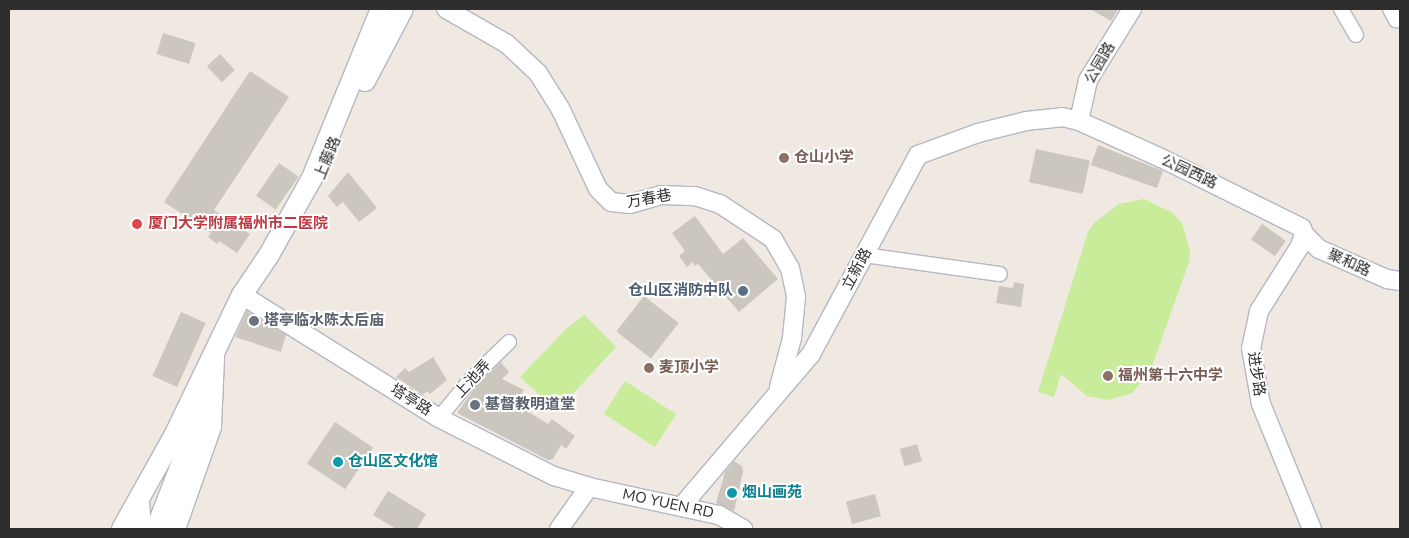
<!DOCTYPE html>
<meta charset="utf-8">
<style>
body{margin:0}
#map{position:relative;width:1409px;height:538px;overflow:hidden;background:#efe9e1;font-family:"Nunito Sans","Noto Sans SC",sans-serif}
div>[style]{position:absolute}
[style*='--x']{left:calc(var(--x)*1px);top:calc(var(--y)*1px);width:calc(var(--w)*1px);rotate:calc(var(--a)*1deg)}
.pitch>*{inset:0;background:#c9ec9a;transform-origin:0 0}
.building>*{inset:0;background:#cbc7bf;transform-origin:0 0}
.roads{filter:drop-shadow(1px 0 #b4b7c1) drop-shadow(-1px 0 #b4b7c1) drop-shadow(0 1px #b4b7c1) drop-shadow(0 -1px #b4b7c1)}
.minor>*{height:14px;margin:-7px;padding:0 7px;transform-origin:7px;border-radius:7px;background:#fff}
.tertiary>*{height:18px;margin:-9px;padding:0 9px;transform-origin:9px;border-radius:9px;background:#fff}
.secondary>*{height:20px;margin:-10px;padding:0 10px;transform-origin:10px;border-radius:10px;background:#fff}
.dots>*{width:14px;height:14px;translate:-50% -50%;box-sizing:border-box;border:2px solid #fff;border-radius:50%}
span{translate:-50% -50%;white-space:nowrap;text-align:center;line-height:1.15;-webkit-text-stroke:4px #fff;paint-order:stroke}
.street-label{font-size:15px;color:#2e2e2e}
.education-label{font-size:15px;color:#785e54;font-weight:700}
.left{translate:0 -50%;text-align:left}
.health-label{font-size:15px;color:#be3a42;font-weight:700}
.service-label{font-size:15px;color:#4e5e75;font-weight:700}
.right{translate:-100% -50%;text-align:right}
.worship-label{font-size:15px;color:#5b616d;font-weight:700}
.culture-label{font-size:15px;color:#0d838f;font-weight:700}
.frame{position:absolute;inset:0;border:10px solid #2e2e2e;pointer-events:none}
</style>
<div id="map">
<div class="pitch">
<div style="clip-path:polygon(1144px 199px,1173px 213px,1182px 223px,1190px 250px,1189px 262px,1150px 372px,1132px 393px,1109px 400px,1087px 396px,1061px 374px,1054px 397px,1038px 392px,1088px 232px,1094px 223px,1119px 204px)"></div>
<div style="clip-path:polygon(584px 315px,616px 347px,557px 411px,520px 377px,567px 328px)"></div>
<div style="left:625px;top:381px;width:61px;height:39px;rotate:33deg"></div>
</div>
<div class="building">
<div style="clip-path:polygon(1090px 9px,1118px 9px,1111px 21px)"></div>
<div style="left:163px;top:33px;width:34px;height:22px;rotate:17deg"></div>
<div style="left:220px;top:54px;width:22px;height:18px;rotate:47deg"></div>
<div style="clip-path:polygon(250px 71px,289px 97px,214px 210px,250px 234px,237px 253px,219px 241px,217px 244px,208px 237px,211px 233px,164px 202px)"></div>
<div style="clip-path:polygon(1098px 145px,1163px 171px,1157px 188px,1091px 165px)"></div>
<div style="left:1036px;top:149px;width:55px;height:34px;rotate:12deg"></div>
<div style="left:279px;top:163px;width:24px;height:40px;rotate:35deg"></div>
<div style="clip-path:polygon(348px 172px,377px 208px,359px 222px,343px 202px,337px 207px,328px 196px)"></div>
<div style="clip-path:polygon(695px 216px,723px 254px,743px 238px,778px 279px,739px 312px,698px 264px,695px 266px,693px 262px,687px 267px,679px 256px,685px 251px,672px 233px)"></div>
<div style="left:1262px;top:224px;width:29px;height:19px;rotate:35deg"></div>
<div style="clip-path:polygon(1014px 282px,1024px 284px,1021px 307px,996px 303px,999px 286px,1013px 288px)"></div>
<div style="left:644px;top:296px;width:44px;height:45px;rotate:38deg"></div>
<div style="clip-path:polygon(247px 311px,286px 335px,281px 352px,235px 337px)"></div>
<div style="left:181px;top:312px;width:27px;height:70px;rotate:24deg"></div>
<div style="clip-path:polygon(433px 357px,447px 380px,430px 394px,427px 391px,423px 395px,396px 377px,405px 368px,409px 372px)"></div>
<div style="clip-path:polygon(501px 362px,509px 372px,502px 379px,524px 390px,518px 401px,526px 404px,522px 408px,548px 424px,552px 419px,575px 436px,566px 449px,561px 445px,553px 459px,548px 460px,457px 413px,477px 385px)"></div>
<div style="left:335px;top:422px;width:46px;height:50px;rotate:34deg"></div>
<div style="left:917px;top:444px;width:18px;height:18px;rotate:74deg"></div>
<div style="clip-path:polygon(734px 461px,742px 466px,743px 472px,734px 511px,716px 503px,725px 472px)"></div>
<div style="clip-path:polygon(388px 491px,426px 514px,417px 529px,396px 529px,373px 515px)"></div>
<div style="left:875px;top:494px;width:23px;height:30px;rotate:75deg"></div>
</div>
<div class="roads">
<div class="minor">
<div style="--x:1341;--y:9;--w:30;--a:60"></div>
<div style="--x:1390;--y:9;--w:13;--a:61"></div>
<div style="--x:1396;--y:20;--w:4;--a:-27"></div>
<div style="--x:864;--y:255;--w:137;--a:8"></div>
<div style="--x:439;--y:418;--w:50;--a:-50.6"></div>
<div style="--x:471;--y:379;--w:53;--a:-44.2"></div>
</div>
<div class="tertiary">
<div style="--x:446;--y:9;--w:70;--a:29.8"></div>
<div style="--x:507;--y:44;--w:42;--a:43.1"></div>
<div style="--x:538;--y:73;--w:44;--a:58.1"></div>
<div style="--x:561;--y:110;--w:87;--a:64.9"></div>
<div style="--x:598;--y:189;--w:18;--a:45"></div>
<div style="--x:611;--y:202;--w:19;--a:6"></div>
<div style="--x:630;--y:204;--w:32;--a:-16"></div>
<div style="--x:661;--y:195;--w:34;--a:2"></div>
<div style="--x:695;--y:196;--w:26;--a:18"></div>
<div style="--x:720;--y:204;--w:64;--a:33.4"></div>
<div style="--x:773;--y:239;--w:34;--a:60"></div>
<div style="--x:790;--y:268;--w:30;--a:78"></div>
<div style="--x:796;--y:297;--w:41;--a:95.6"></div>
<div style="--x:792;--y:338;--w:51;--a:104.9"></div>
<div style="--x:1079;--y:121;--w:42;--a:-77.6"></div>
<div style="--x:1088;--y:80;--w:84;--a:-58.2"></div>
<div style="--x:1304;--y:234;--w:21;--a:45"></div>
<div style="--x:1319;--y:249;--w:74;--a:23.8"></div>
<div style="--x:1387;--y:279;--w:13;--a:9"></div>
<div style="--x:242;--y:295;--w:232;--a:32"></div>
<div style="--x:439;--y:418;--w:129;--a:26.8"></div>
<div style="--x:554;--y:476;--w:37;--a:17"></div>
<div style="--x:589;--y:487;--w:133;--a:12.2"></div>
<div style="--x:719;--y:515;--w:28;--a:30"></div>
<div style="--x:681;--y:507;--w:201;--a:-49.6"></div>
<div style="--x:811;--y:354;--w:226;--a:-61.7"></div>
<div style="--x:918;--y:155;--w:64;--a:-20.1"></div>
<div style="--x:978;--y:133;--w:49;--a:-14"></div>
<div style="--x:1026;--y:121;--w:36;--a:-6"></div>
<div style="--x:1062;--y:117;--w:17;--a:13"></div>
<div style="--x:1079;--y:121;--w:90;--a:24.3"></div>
<div style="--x:1161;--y:158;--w:157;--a:26.4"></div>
<div style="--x:1302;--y:228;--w:6;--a:72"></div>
<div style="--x:1304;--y:234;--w:13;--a:108"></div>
<div style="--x:1300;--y:246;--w:77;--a:122.2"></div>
<div style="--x:1259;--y:311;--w:38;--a:102"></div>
<div style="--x:1251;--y:348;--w:57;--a:79.9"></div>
<div style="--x:1261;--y:404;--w:135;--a:67.8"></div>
<div style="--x:559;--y:529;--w:52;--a:-54.5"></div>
</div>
<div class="secondary">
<div style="--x:365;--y:81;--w:81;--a:-62.2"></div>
<div style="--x:139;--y:501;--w:28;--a:86"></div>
<div style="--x:122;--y:529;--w:107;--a:-60.8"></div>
<div style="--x:174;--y:436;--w:157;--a:-64.3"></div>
<div style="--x:242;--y:295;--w:48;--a:-56"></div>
<div style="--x:269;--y:255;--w:88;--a:-60.8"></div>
<div style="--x:312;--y:178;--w:183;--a:-67.8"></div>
<div style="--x:156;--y:529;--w:93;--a:-68.7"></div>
<div style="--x:190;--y:442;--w:38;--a:-76"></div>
<div style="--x:175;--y:529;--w:108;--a:-70.6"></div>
<div style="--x:211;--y:427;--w:70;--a:-87.5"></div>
</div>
</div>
<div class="dots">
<div style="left:784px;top:158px;background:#8d6e63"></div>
<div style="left:137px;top:224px;background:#e0444e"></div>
<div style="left:743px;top:291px;background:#5c6f8a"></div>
<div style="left:254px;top:321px;background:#6b7280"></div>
<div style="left:649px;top:368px;background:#8d6e63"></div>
<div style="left:1108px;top:376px;background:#8d6e63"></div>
<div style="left:475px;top:405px;background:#6b7280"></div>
<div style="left:338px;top:462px;background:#0f9aa8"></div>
<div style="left:732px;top:493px;background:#0f9aa8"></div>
</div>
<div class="street-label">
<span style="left:1100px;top:63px;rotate:-60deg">公园路</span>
<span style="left:328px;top:158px;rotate:-68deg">上藤路</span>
<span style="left:1189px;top:172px;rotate:25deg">公园西路</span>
<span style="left:649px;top:199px;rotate:-10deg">万春巷</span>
<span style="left:1349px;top:263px;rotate:24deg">聚和路</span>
<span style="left:857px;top:269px;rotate:-62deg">立新路</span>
<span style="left:1256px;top:374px;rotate:81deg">进步路</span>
<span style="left:473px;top:379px;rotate:-47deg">上池弄</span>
<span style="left:411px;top:400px;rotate:32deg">塔亭路</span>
<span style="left:668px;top:504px;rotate:12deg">MO YUEN RD</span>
</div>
<div class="education-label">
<span class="left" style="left:794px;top:158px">仓山小学</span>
<span class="left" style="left:659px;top:368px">麦顶小学</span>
<span class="left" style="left:1118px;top:376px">福州第十六中学</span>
</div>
<div class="health-label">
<span class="left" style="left:148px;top:224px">厦门大学附属福州市二医院</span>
</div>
<div class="service-label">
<span class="right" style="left:733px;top:291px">仓山区消防中队</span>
</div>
<div class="worship-label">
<span class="left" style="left:264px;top:321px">塔亭临水陈太后庙</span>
<span class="left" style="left:485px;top:405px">基督教明道堂</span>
</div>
<div class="culture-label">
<span class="left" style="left:348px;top:462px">仓山区文化馆</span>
<span class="left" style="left:742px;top:493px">烟山画苑</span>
</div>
<div class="frame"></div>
</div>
